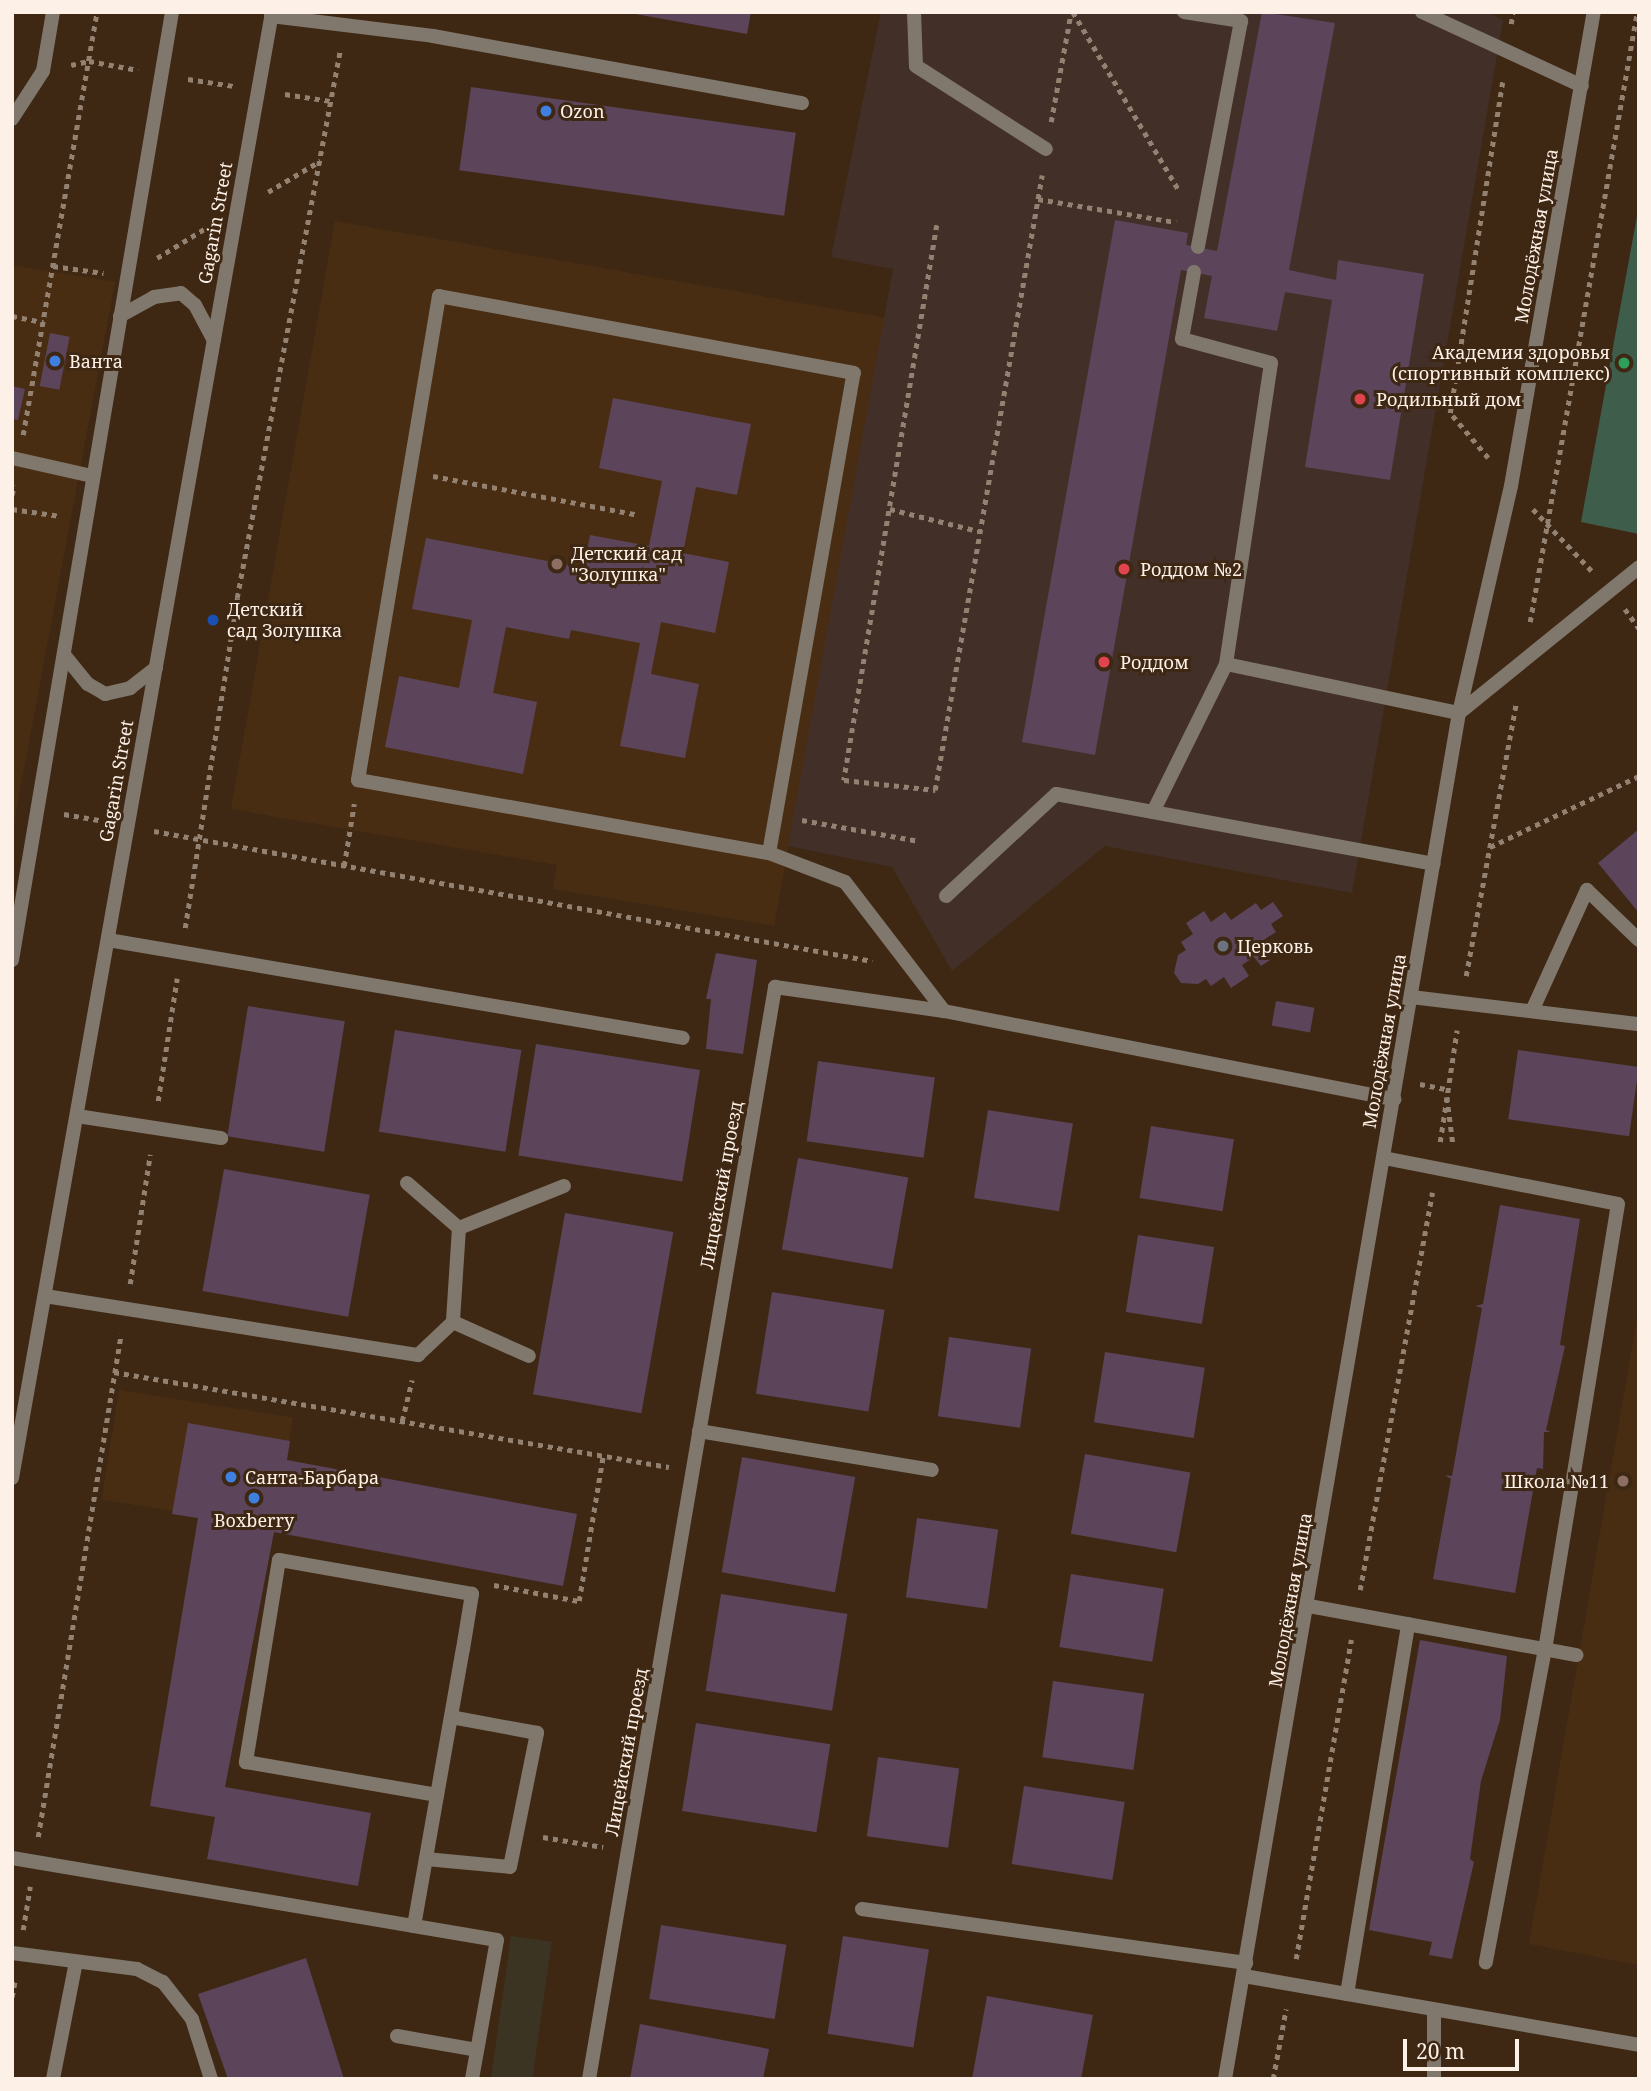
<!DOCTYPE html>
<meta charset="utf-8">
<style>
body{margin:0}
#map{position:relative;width:1651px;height:2091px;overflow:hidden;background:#3e2814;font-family:"Noto Serif",serif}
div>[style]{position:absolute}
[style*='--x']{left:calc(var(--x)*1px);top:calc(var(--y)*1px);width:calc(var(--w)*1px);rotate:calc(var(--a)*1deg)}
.built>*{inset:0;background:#492d13;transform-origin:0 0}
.industrial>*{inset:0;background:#3c3423;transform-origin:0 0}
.medical>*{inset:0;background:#423028}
.green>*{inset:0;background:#3f5d4b}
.building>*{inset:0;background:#5c445a;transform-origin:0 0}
.path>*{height:4.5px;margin-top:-2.25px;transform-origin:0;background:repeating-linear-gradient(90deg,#938172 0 5px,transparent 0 10px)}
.service>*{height:14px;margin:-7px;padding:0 7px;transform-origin:7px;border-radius:7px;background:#80786c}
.minor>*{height:14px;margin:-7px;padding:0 7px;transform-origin:7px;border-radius:7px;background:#80786c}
.tertiary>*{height:14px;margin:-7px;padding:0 7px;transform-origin:7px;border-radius:7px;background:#80786c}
.dots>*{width:19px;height:19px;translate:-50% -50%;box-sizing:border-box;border:4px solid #3e2814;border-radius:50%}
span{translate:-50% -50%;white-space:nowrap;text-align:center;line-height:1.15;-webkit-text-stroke:6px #3e2814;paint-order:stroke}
.poi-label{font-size:18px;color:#fdf0e7}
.left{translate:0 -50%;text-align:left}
.right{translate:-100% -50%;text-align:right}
.street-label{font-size:18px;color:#fdf0e7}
.frame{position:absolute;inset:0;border:14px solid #fdf0e7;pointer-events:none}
.scale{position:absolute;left:1403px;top:2039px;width:116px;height:32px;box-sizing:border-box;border:4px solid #fdf0e7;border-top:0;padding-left:9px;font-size:21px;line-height:24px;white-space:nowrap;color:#fdf0e7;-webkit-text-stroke:5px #3e2814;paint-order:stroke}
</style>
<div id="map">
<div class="built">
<div style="clip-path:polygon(335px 221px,886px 318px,774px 926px,553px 889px,557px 865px,231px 809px)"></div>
<div style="clip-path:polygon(12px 265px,115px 282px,12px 833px)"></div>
<div style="clip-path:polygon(1639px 1307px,1639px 1965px,1529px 1944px)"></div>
<div style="left:119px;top:1390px;width:176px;height:111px;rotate:9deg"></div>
</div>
<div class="industrial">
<div style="left:511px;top:1936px;width:41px;height:145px;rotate:8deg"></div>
</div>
<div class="medical">
<div style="clip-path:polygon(881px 12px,1485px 12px,1503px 20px,1352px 893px,1105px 846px,952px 971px,892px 867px,788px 846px,893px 269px,831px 257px)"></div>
</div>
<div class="green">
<div style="clip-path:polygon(1639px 205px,1639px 534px,1581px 522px)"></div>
</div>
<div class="building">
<div style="clip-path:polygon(624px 12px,751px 12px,747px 34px)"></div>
<div style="clip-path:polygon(1262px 12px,1335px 23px,1289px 270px,1336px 280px,1338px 260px,1424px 274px,1390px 480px,1305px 467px,1332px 300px,1285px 292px,1277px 331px,1204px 318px,1212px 276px,1181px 270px,1095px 755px,1022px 742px,1115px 220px,1188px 233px,1186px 245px,1217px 251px)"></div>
<div style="left:471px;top:87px;width:328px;height:84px;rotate:8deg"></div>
<div style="left:50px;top:333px;width:20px;height:54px;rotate:11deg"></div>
<div style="clip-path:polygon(12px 386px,25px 389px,18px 420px,12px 419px)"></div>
<div style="clip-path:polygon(613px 398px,751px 424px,737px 495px,696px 487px,683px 553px,729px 562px,715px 633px,661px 622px,651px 674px,699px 684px,685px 758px,620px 746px,640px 643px,571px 630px,569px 639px,506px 627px,493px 693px,537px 702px,523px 774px,385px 747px,399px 676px,459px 688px,472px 620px,412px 609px,426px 538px,584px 568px,590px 535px,649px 546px,662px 481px,599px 468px)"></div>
<div style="clip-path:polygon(1639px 829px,1639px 913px,1598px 863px)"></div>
<div style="clip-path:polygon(1273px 902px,1283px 916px,1271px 924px,1276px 932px,1259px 943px,1270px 960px,1261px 966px,1254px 957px,1242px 965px,1249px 976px,1231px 988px,1224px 977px,1211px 986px,1206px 979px,1198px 984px,1181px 983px,1174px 973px,1178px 955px,1186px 950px,1181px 942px,1193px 934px,1186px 923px,1204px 911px,1211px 922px,1225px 912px,1231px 920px,1256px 903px,1261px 910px)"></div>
<div style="clip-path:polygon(716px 953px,757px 960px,743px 1054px,706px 1049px,711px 999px,706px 999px)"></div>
<div style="left:1276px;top:1001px;width:39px;height:25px;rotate:10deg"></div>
<div style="left:248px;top:1006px;width:98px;height:132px;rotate:9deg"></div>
<div style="left:395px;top:1030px;width:128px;height:103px;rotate:9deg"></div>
<div style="left:536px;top:1044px;width:166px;height:113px;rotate:9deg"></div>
<div style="left:1518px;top:1050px;width:122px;height:70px;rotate:8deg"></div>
<div style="left:818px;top:1061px;width:118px;height:81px;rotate:8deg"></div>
<div style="left:988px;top:1110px;width:86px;height:89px;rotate:9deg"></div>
<div style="left:1151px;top:1126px;width:84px;height:73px;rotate:9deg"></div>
<div style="left:798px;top:1158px;width:112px;height:93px;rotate:10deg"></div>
<div style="left:224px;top:1169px;width:148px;height:124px;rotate:10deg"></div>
<div style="clip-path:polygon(1500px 1205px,1580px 1219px,1560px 1345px,1565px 1346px,1546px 1430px,1551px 1432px,1544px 1432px,1543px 1469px,1537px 1468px,1515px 1593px,1433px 1579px,1451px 1479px,1445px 1475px,1452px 1476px,1482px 1308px,1475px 1306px,1483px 1304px)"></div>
<div style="left:565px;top:1213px;width:110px;height:184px;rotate:10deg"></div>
<div style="left:1138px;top:1235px;width:77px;height:78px;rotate:9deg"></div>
<div style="left:772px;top:1292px;width:114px;height:103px;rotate:9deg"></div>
<div style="left:949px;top:1337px;width:83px;height:80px;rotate:8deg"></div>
<div style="left:1105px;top:1352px;width:101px;height:71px;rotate:9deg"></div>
<div style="clip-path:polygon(188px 1423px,290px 1441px,287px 1460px,577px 1514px,563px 1586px,274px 1532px,225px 1787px,371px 1813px,358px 1886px,207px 1859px,215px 1817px,150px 1806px,198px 1518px,172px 1514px)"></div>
<div style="left:1085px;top:1454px;width:107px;height:81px;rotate:10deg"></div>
<div style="left:742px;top:1457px;width:115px;height:117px;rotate:10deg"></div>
<div style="left:917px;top:1518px;width:82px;height:80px;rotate:8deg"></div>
<div style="left:1071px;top:1574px;width:94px;height:74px;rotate:9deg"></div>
<div style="left:721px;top:1594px;width:128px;height:98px;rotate:9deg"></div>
<div style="clip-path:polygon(1420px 1640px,1507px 1656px,1500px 1720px,1481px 1781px,1470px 1859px,1474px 1862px,1452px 1959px,1429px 1955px,1432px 1942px,1369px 1930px)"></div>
<div style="left:1053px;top:1681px;width:92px;height:77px;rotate:8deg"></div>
<div style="left:696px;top:1723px;width:136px;height:89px;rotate:9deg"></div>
<div style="left:878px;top:1757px;width:82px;height:80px;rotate:8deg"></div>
<div style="left:1024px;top:1786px;width:102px;height:79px;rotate:9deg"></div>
<div style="left:661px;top:1925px;width:127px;height:75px;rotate:9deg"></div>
<div style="left:843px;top:1936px;width:87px;height:99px;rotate:9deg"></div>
<div style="clip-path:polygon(306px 1958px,344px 2079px,228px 2079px,198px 1994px)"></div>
<div style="clip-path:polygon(987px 1996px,1093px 2015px,1081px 2079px,972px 2079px)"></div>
<div style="clip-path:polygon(640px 2024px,769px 2049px,763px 2079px,630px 2079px)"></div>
</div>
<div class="path">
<div style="--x:1073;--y:12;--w:209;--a:59.3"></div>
<div style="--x:1511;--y:24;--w:12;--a:-81"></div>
<div style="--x:71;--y:65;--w:18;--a:-13"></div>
<div style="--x:89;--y:61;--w:50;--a:10.4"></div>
<div style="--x:188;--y:79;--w:47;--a:8.7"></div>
<div style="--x:285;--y:94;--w:47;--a:8.7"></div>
<div style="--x:1051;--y:122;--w:112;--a:-79.7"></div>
<div style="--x:268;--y:192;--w:61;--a:-30.8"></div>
<div style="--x:1038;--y:199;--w:140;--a:9.5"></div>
<div style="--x:937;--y:225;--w:563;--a:99.51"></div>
<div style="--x:844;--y:780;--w:92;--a:6.3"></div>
<div style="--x:935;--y:790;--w:624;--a:-80.13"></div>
<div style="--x:157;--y:258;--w:57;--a:-31.5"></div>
<div style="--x:53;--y:266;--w:51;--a:7.8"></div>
<div style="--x:12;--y:316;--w:32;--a:11"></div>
<div style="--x:23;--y:435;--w:429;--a:-80.1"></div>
<div style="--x:1488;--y:458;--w:59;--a:-130.2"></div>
<div style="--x:1450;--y:413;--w:339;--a:-81"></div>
<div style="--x:433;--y:476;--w:206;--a:10.7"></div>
<div style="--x:12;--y:495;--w:10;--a:-79"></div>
<div style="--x:12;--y:509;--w:49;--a:8.3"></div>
<div style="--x:890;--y:509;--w:91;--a:14"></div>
<div style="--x:1533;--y:509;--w:86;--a:46.4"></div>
<div style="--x:1625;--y:609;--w:24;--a:54"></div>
<div style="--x:1530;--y:622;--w:619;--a:-80.05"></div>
<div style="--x:64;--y:814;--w:41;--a:9.9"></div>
<div style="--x:802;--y:820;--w:119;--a:10.2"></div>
<div style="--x:154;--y:831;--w:730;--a:10.26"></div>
<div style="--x:1490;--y:847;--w:165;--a:-25.5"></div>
<div style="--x:344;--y:866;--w:63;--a:-80.8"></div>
<div style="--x:185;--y:928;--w:334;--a:-81"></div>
<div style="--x:237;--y:598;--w:557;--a:-79.34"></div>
<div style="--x:1466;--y:976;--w:278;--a:-79.6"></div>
<div style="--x:1420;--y:1084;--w:26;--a:11"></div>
<div style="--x:1447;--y:1097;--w:47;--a:82.7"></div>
<div style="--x:158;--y:1101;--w:124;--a:-81.2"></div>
<div style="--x:1440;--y:1142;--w:113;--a:-81.4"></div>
<div style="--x:130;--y:1284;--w:131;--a:-81.2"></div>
<div style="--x:114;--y:1372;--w:563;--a:9.71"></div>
<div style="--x:402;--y:1421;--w:42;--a:-76.3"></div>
<div style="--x:494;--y:1585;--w:86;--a:10.7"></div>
<div style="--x:579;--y:1601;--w:147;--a:-80.6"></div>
<div style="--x:1360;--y:1590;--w:404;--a:-79.7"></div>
<div style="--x:38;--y:1837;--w:510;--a:-80.63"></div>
<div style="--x:543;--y:1837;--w:61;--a:9.5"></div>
<div style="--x:23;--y:1930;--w:44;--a:-80.8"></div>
<div style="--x:1296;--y:1959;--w:324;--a:-80.2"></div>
<div style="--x:12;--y:1997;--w:17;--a:-80"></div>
<div style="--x:1273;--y:2079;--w:71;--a:-79.5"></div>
</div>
<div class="service">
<div style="--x:914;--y:12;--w:54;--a:87.9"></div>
<div style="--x:916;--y:66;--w:154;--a:32.6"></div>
<div style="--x:1184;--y:12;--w:58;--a:9"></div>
<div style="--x:1241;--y:21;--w:230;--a:100.8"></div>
<div style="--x:1422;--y:12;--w:176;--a:24.8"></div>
<div style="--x:271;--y:16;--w:163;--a:7"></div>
<div style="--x:433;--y:36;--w:375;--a:10.3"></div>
<div style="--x:12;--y:119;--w:57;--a:-57.1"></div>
<div style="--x:43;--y:71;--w:60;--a:-80.4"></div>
<div style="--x:1194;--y:272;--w:68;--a:100.2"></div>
<div style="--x:1182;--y:339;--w:92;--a:15.1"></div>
<div style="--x:1271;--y:363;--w:304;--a:98.5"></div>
<div style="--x:120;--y:316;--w:39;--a:-29"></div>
<div style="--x:154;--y:297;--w:27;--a:-8"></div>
<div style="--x:181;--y:293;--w:18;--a:41"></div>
<div style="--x:195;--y:305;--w:40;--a:62"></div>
<div style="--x:12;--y:458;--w:82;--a:12.7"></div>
<div style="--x:65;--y:656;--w:36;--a:51"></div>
<div style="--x:88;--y:684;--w:20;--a:30"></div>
<div style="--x:105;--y:694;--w:26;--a:-13"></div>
<div style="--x:130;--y:688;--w:33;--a:-38"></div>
<div style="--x:1153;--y:812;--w:165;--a:-63.7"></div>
<div style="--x:1226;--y:664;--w:238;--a:11.9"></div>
<div style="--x:1459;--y:713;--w:232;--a:-39"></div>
<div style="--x:769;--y:853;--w:487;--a:-80"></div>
<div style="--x:854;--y:373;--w:422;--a:-169.5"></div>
<div style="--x:439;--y:296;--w:491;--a:99.5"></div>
<div style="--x:358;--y:780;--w:417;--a:10.1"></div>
<div style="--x:769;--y:853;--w:81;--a:20.9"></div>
<div style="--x:845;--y:882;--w:163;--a:52.5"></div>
<div style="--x:946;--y:896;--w:150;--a:-42.8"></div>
<div style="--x:1056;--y:794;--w:384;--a:10.5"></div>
<div style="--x:108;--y:940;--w:583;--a:9.67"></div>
<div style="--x:1411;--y:997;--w:230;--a:6.8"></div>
<div style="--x:1532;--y:1011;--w:133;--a:-65.6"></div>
<div style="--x:1587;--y:890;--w:72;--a:43.9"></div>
<div style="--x:77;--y:1116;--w:146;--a:8.7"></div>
<div style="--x:1384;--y:1158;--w:238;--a:11.1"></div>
<div style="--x:1618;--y:1204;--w:451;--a:99.3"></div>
<div style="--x:1545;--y:1649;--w:319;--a:100.7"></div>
<div style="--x:407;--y:1183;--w:69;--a:40.9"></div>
<div style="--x:459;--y:1228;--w:94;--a:93.7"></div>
<div style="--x:459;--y:1228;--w:113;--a:-21.8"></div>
<div style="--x:45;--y:1296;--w:378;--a:9"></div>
<div style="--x:418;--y:1355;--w:48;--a:-43.3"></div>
<div style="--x:453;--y:1322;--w:83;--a:24.1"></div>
<div style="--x:1309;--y:1606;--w:272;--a:10.4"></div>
<div style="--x:12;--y:1858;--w:408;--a:9.6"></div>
<div style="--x:414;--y:1926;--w:281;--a:-80"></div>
<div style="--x:463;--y:1649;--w:56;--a:-80.7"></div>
<div style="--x:472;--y:1594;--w:196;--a:-170"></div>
<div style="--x:279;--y:1560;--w:205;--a:99.3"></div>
<div style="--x:246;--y:1762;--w:194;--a:9.8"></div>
<div style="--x:426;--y:1859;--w:84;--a:5.4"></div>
<div style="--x:510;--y:1867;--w:137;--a:-78.6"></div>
<div style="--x:537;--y:1733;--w:87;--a:-169.5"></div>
<div style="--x:862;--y:1909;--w:388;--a:8"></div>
<div style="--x:414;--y:1926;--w:84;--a:9.6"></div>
<div style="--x:497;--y:1940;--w:141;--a:100.2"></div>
<div style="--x:12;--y:1953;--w:126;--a:7.3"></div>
<div style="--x:137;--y:1969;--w:29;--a:27"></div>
<div style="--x:163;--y:1982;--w:47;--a:51.9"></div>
<div style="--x:192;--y:2019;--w:63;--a:72.4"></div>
<div style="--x:1244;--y:1976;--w:401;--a:9.9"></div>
<div style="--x:1347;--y:1994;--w:375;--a:-80.6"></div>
<div style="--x:397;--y:2036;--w:81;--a:9.9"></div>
<div style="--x:53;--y:2079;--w:119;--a:-78.9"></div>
<div style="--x:1434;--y:2079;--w:69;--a:-90"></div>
</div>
<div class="minor">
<div style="--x:699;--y:1431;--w:236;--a:9.5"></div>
<div style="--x:589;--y:2079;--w:1108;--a:-80.33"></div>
<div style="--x:775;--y:987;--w:171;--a:8.1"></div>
<div style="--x:944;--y:1011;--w:459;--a:11.1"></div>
</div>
<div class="tertiary">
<div style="--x:12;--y:960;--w:961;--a:-80.42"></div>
<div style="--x:12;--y:1478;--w:1489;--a:-79.94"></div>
<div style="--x:1225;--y:2079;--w:1386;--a:-80.28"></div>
<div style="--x:1459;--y:713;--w:233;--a:-77.1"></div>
<div style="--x:1511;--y:486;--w:481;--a:-80.1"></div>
</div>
<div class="dots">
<div style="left:546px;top:111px;background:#3f7fe0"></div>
<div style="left:55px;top:361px;background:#3f7fe0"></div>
<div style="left:1624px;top:363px;background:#2e9e5b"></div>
<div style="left:1360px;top:399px;background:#e0444e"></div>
<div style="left:557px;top:564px;background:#8d6e63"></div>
<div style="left:1124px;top:569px;background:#e0444e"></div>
<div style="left:213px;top:620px;background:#1a4fb4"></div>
<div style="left:1104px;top:662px;background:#e0444e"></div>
<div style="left:1223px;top:946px;background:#6b7280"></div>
<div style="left:231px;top:1477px;background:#3f7fe0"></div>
<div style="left:1623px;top:1481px;background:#8d6e63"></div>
<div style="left:254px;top:1498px;background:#3f7fe0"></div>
</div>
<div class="poi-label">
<span class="left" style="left:560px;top:111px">Ozon</span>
<span class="right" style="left:1610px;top:363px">Академия здоровья<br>(спортивный комплекс)</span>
<span class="left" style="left:69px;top:361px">Ванта</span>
<span class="left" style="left:1376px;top:399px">Родильный дом</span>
<span class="left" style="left:571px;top:564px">Детский сад<br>"Золушка"</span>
<span class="left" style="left:1140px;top:569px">Роддом №2</span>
<span class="left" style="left:227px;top:620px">Детский<br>сад Золушка</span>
<span class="left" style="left:1120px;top:662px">Роддом</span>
<span class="left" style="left:1237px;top:946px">Церковь</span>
<span class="left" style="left:245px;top:1477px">Санта-Барбара</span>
<span class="right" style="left:1609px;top:1481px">Школа №11</span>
<span style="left:254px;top:1520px">Boxberry</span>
</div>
<div class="street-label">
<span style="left:215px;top:223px;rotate:-80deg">Gagarin Street</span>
<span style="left:1536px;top:236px;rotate:-80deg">Молодёжная улица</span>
<span style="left:116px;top:781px;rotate:-80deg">Gagarin Street</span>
<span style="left:1384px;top:1041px;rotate:-80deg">Молодёжная улица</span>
<span style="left:721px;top:1185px;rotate:-80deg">Лицейский проезд</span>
<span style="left:1290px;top:1600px;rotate:-80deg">Молодёжная улица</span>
<span style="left:626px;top:1752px;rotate:-80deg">Лицейский проезд</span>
</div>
<div class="frame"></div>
<div class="scale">20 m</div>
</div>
